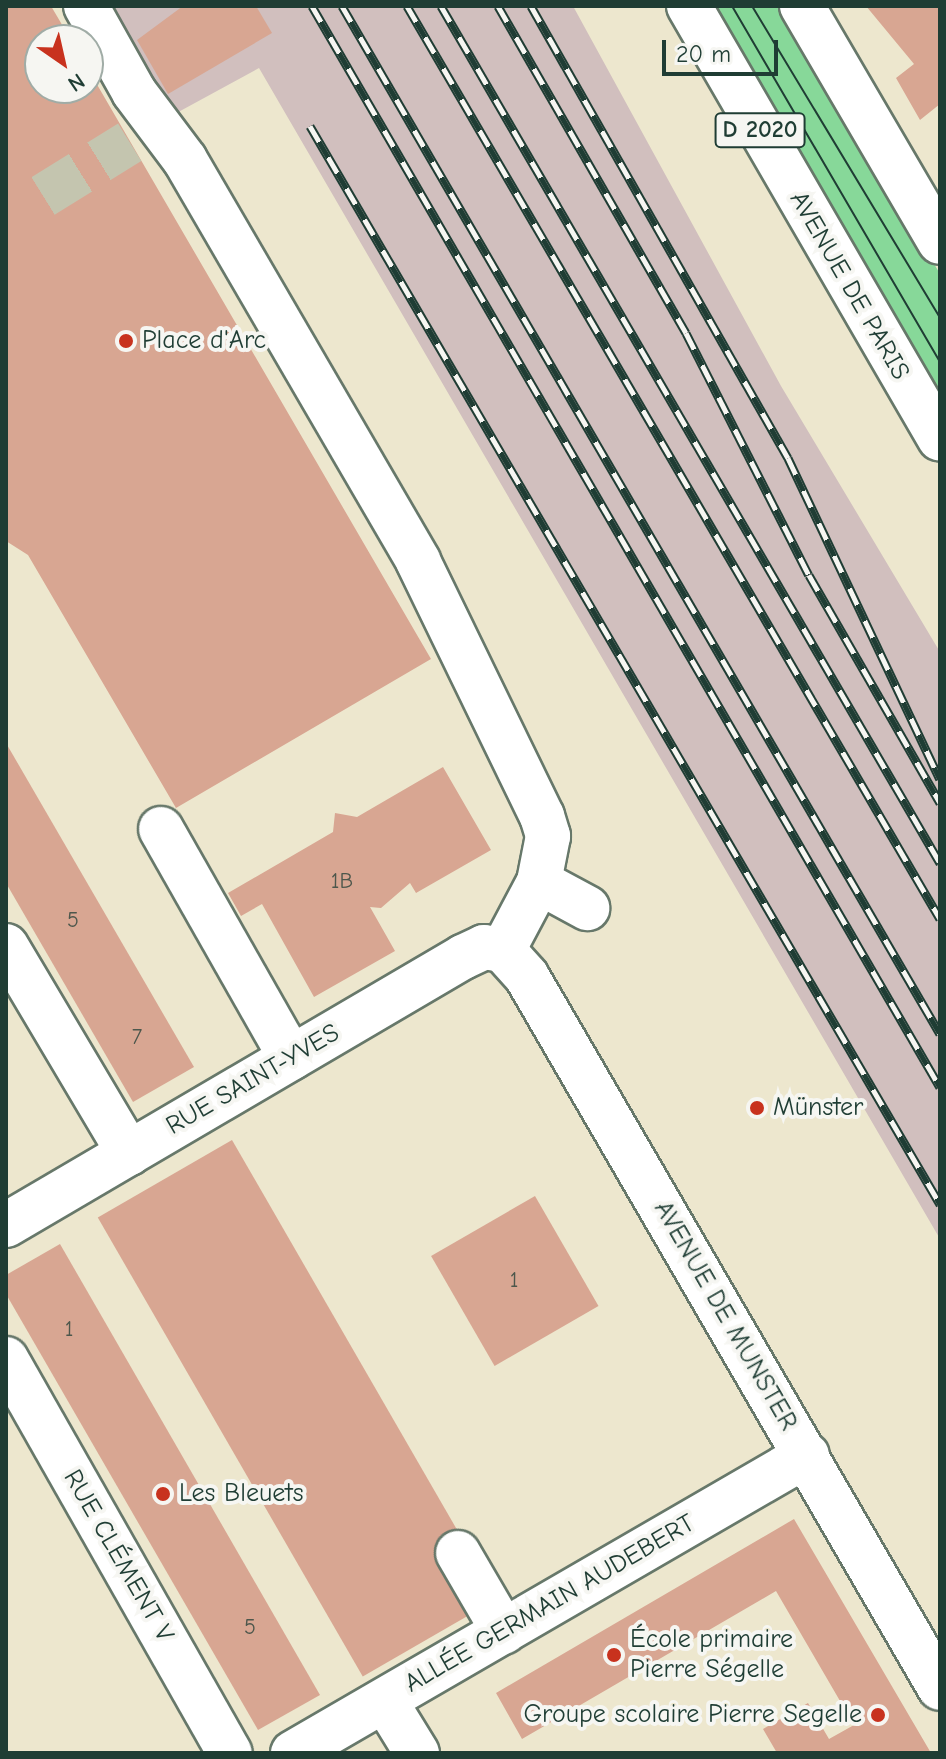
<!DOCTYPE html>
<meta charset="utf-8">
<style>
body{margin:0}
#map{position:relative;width:946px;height:1759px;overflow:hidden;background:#ede7ce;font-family:"Comic Neue",sans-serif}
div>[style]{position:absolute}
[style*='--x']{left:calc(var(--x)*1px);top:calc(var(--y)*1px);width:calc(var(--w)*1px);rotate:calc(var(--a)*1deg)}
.industrial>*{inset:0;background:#d1bfbe}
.green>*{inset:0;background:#87d899}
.building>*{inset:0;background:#d8a692;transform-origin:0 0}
.minor-tunnel>*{height:44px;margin-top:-22px;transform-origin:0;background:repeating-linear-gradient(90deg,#c4c5af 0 44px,transparent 0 66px)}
.roads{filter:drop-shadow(2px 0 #67786a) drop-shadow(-2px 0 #67786a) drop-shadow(0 2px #67786a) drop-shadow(0 -2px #67786a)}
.minor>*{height:44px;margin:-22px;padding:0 22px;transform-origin:22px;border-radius:22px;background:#fff}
.major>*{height:44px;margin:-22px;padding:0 22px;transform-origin:22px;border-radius:22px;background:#fff}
.tram>*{height:2px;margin:-1px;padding:0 1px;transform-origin:1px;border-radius:1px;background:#1f3d34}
.rail>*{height:9px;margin-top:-4.5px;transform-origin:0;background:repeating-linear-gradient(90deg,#f6f6f2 0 18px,#1f3d34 0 36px);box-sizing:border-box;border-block:2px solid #1f3d34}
.dots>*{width:22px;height:22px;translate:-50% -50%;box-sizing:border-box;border:4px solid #f6f6f2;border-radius:50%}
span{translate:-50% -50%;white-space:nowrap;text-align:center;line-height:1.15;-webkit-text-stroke:8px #f6f6f2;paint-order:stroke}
.number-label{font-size:22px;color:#4d574c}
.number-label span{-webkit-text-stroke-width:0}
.shield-label span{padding:2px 6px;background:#f6f6f2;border:2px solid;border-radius:6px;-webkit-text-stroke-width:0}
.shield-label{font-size:24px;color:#1f3d34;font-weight:700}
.street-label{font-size:26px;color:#1f3d34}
.poi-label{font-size:26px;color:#1f3d34}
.left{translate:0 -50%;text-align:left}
.right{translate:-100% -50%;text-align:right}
.frame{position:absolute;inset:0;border:8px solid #1f3d34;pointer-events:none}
.north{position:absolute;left:24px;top:24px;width:80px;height:80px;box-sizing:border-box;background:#f6f6f2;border:2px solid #a0aca6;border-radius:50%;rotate:146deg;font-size:22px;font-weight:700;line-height:32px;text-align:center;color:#1f3d34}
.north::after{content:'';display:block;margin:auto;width:28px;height:36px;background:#c8321e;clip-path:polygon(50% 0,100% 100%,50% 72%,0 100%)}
.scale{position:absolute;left:662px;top:40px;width:116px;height:36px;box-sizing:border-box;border:4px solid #1f3d34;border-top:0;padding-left:10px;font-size:24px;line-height:28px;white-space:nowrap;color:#1f3d34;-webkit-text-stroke:6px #f6f6f2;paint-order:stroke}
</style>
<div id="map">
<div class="industrial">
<div style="clip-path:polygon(106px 6px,573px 6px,781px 386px,940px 652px,940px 1239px,259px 68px,171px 116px)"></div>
</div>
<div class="green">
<div style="clip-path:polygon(711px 6px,784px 6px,940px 274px,940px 402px)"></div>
</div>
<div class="building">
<div style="clip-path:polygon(6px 6px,51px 6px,71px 40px,40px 40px,40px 88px,88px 88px,88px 69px,431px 659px,176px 808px,28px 555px,6px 541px)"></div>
<div style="clip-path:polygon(183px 6px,256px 6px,272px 33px,168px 94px,137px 40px)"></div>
<div style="clip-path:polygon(866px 6px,940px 6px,940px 104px,920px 120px,896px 78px,914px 64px)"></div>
<div style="clip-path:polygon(6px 743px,194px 1067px,133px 1102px,6px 883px)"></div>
<div style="clip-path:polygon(443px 767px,491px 850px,416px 893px,410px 883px,381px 908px,370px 907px,395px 951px,314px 997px,262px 904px,241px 916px,228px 893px,333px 832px,335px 813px,357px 817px)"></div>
<div style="left:232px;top:1140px;width:530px;height:155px;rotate:60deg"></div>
<div style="left:535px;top:1196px;width:127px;height:120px;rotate:60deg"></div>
<div style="clip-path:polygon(60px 1244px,320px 1695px,258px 1730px,6px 1294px,6px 1275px)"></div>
<div style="clip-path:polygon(794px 1519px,931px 1753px,777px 1753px,763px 1729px,808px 1703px,829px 1739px,854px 1725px,776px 1591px,522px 1739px,496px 1693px)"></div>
</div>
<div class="minor-tunnel">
<div style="--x:43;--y:196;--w:102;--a:-31.8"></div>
</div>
<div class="roads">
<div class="minor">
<div style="--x:86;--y:6;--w:98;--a:60.8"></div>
<div style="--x:134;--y:92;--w:85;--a:53.1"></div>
<div style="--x:185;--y:160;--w:464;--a:59.8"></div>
<div style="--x:418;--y:561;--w:284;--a:64.1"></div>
<div style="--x:542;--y:816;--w:21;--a:73"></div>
<div style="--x:548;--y:836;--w:47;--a:101.1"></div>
<div style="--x:539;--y:882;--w:77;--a:117.9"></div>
<div style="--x:161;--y:829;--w:263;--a:60.4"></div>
<div style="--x:539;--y:882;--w:55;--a:28.4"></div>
<div style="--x:6;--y:946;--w:241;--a:59.3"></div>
<div style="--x:503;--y:950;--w:36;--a:48"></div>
<div style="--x:527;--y:977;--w:822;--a:59.85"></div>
<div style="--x:6;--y:1225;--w:530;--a:-30.39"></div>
<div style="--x:463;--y:957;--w:23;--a:-25"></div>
<div style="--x:484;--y:947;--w:19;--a:9"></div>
<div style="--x:6;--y:1359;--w:453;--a:60.4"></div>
<div style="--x:458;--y:1553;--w:91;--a:59.8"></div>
<div style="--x:385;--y:1701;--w:61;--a:58.4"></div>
<div style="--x:293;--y:1753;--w:594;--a:-30.1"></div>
</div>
<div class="major">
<div style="--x:689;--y:6;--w:500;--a:59.9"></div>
<div style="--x:802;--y:6;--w:273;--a:59.7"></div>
</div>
</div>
<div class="tram">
<div style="--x:732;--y:6;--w:412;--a:59.7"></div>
<div style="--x:752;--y:6;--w:364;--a:58.9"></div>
</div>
<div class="rail">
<div style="--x:312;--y:6;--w:1250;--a:59.85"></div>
<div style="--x:342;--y:6;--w:1189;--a:59.81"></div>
<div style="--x:407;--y:6;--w:1057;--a:59.72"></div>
<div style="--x:441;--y:6;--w:992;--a:59.79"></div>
<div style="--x:498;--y:6;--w:377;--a:60.1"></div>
<div style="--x:686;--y:333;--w:271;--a:63.1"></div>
<div style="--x:809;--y:575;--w:263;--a:60.1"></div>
<div style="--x:531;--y:6;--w:520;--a:60.38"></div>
<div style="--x:788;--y:458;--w:355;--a:64.7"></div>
<div style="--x:310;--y:126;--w:1249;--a:59.7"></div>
</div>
<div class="dots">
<div style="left:126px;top:341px;background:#c8321e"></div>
<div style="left:757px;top:1108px;background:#c8321e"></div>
<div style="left:163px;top:1494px;background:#c8321e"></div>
<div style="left:614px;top:1655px;background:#c8321e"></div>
<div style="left:878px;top:1715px;background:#c8321e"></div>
</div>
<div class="number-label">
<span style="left:342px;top:882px">1B</span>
<span style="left:73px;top:921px">5</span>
<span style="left:137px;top:1038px">7</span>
<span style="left:514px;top:1281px">1</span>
<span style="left:69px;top:1330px">1</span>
<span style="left:250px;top:1628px">5</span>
</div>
<div class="shield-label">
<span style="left:760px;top:130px">D 2020</span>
</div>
<div class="street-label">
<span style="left:849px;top:286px;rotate:60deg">AVENUE DE PARIS</span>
<span style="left:253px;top:1080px;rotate:-30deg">RUE SAINT-YVES</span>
<span style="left:725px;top:1316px;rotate:60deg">AVENUE DE MUNSTER</span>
<span style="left:118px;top:1556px;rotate:60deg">RUE CLÉMENT V</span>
<span style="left:550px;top:1604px;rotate:-30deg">ALLÉE GERMAIN AUDEBERT</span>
</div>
<div class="poi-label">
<span class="left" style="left:142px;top:341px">Place d'Arc</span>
<span class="left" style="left:773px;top:1108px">Münster</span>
<span class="left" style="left:179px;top:1494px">Les Bleuets</span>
<span class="left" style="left:630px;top:1655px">École primaire<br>Pierre Ségelle</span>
<span class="right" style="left:862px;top:1715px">Groupe scolaire Pierre Segelle</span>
</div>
<div class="frame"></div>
<div class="north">N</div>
<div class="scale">20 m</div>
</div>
